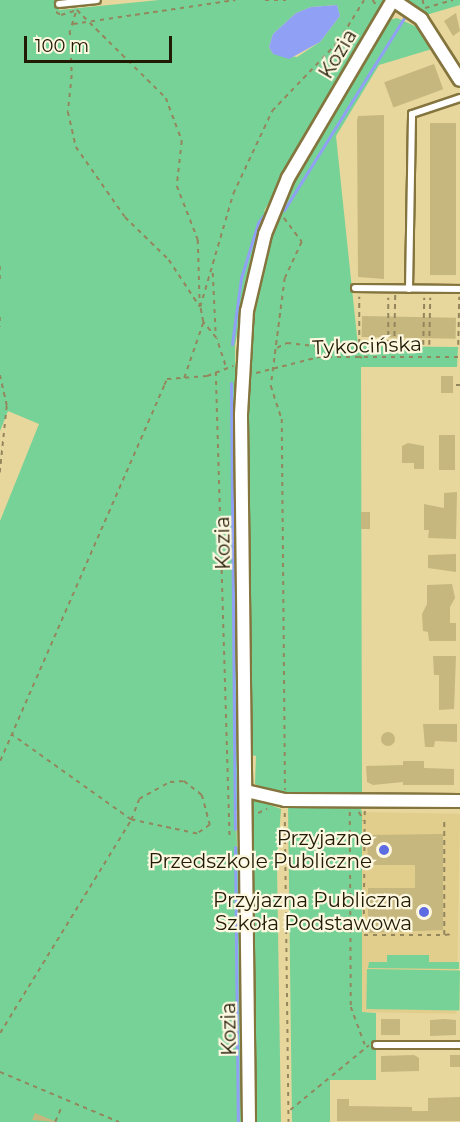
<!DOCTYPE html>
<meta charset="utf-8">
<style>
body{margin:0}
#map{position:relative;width:460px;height:1122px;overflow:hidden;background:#e7d79d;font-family:Montserrat,sans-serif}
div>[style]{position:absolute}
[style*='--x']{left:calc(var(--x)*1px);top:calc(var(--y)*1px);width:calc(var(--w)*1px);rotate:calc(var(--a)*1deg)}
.built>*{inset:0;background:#e1ce8d;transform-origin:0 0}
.green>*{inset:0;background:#77d297;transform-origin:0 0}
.water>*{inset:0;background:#90a1f5}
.stream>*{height:3px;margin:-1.5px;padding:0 1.5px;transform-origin:1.5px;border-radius:1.5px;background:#90a1f5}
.building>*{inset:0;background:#c6b77e;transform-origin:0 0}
.round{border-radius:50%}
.path>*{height:1.5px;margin-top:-0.75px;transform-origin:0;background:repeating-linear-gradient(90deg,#93865c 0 4.5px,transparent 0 9px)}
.roads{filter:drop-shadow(2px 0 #84753e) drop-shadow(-2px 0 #84753e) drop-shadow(0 2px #84753e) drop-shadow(0 -2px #84753e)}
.service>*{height:6px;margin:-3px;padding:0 3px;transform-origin:3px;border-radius:3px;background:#fff}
.minor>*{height:12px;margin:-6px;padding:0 6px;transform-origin:6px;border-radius:6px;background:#fff}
.dots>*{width:16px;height:16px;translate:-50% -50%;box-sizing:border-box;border:3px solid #fef8e1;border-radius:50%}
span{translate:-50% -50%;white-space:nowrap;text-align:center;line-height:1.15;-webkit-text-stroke:4.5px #fef8e1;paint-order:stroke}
.street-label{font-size:20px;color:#211a04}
.poi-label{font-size:20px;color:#211a04}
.right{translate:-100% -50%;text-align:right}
.scale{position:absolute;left:24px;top:36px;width:148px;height:27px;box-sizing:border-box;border:3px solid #211a04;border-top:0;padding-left:8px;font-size:18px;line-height:21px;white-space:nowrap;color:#211a04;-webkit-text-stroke:4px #fef8e1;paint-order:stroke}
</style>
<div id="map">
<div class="built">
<div style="left:362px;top:812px;width:98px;height:200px;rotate:1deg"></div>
</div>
<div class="green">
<div style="clip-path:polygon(evenodd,0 0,58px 0,59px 10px,159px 0,386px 0,264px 211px,267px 213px,246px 279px,235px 346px,242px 809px,236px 810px,237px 847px,242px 848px,244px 1122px,0 1122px,0 521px,39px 424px,8px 411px,0 431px,0 0,337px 5px,340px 16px,320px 42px,297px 57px,273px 54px,269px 47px,273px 34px,296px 13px,311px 7px,337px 5px)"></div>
<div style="clip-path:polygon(407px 0,460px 0,460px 5px,426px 15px)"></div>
<div style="clip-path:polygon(397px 18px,417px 27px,432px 49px,379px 65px,336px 136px,358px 346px,458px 347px,457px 367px,361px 367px,362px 794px,270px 792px,255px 784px,256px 756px,251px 755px,246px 378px,255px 305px,276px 218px,300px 167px,385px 21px)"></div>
<div style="clip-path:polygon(251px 798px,281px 809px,277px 865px,281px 1122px,254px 1122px)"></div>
<div style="clip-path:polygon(288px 805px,360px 805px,362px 812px,362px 1012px,376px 1013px,376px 1080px,330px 1080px,330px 1122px,292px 1122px)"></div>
<div style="clip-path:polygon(387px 955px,429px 955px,429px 962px,459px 962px,459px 969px,368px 968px,369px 962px,387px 962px)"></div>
<div style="left:367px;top:969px;width:93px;height:40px;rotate:1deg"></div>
</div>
<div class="water">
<div style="clip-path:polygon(337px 5px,340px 16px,320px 42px,289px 59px,273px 54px,269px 47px,273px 34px,296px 13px,311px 7px)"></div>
</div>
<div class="stream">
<div style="--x:284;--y:210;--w:230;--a:-58"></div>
<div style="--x:232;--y:344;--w:67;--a:-82.2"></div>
<div style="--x:241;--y:278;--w:58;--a:-72.8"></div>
<div style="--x:258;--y:223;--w:9;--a:-54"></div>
<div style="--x:231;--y:383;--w:446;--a:89.5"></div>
<div style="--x:235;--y:847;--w:275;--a:89.4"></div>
</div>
<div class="building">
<div style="clip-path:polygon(456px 13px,460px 31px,453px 36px,444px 21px)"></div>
<div style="left:434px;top:64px;width:27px;height:53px;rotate:70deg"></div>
<div style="clip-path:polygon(384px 115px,384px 279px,358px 277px,357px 121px,358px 116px)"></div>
<div style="left:456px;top:123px;width:152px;height:26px;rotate:90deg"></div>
<div style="left:362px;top:316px;width:94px;height:21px;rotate:1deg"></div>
<div style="left:441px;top:376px;width:12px;height:17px"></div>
<div style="left:439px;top:435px;width:16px;height:35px"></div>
<div style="clip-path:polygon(408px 443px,424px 446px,424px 469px,414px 469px,414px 463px,402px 463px,402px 446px)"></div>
<div style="clip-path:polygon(457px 492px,456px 539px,428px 538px,429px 530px,424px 530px,424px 504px,444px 508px,444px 493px)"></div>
<div style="left:361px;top:512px;width:9px;height:17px"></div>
<div style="clip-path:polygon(456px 554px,456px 572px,428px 568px,428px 555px)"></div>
<div style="clip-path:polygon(452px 584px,455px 598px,450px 607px,450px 623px,456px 623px,456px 641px,429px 641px,428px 632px,423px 631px,422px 614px,427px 604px,427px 585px)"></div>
<div style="clip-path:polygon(433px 656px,456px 656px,454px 709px,439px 710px,439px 675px,434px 675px)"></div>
<div style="clip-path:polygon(423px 724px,457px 724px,457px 742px,435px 741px,434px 747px,425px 747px)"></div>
<div class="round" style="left:381px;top:732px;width:14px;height:14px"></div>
<div style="clip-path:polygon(403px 761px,424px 761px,424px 768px,454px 769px,454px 785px,403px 785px,403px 782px,373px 785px,367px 782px,366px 766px,403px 765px)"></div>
<div style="clip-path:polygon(443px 834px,443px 930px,368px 933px,368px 888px,415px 888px,415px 865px,368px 865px,367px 835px)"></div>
<div style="left:381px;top:1019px;width:19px;height:16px"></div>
<div style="clip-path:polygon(445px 1019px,456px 1020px,456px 1035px,430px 1036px,430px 1020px)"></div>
<div style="clip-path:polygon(414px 1055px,419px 1058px,419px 1071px,381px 1072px,381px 1056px)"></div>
<div style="left:450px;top:1055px;width:10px;height:12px"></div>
<div style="clip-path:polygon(460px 1097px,460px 1121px,337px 1121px,337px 1099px,349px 1099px,349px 1106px,412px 1107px,412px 1111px,428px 1111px,428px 1098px)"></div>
<div style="clip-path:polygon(35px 1113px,57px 1122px,32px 1120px)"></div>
</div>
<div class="path">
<div style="--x:265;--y:0;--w:21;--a:0"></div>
<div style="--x:373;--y:0;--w:8;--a:60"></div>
<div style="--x:423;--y:0;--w:7;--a:82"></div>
<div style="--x:425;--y:8;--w:29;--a:-16"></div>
<div style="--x:56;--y:12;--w:6;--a:31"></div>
<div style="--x:61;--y:15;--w:17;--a:-17"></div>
<div style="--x:77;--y:10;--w:125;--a:44.7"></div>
<div style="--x:166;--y:98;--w:46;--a:69.6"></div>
<div style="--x:182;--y:141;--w:45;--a:96.3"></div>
<div style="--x:177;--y:186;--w:58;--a:68.7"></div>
<div style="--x:198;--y:240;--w:66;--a:88.3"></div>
<div style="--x:76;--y:13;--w:19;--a:108"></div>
<div style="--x:70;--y:31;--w:44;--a:87.4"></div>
<div style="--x:72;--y:75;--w:37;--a:96"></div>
<div style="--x:68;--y:112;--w:36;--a:77"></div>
<div style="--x:76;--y:147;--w:85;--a:55"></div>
<div style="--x:125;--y:217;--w:62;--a:44.3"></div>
<div style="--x:169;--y:260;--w:56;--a:56.6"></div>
<div style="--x:73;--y:24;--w:164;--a:-8.4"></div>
<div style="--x:284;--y:218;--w:30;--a:53"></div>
<div style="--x:302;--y:242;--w:40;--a:115"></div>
<div style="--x:285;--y:278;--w:109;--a:97.4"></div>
<div style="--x:271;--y:386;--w:35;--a:72"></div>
<div style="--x:282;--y:419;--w:371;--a:89.5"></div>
<div style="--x:0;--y:266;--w:15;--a:90"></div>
<div style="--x:213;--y:273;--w:64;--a:87.3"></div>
<div style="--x:0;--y:317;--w:10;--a:90"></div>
<div style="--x:359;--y:344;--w:47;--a:-90"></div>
<div style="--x:388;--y:345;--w:47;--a:-90"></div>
<div style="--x:394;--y:345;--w:50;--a:-88.9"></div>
<div style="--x:423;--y:345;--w:47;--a:-88.8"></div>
<div style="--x:429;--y:345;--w:47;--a:-88.8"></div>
<div style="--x:458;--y:345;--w:48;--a:-88.8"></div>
<div style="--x:277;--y:348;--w:11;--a:-27"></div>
<div style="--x:287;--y:343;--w:55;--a:6.2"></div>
<div style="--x:342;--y:349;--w:22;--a:24"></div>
<div style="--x:225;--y:365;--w:28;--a:-108"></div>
<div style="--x:216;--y:338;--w:21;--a:-129"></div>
<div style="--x:203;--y:322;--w:15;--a:-101"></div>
<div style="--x:200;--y:307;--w:118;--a:-73.7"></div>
<div style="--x:233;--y:194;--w:92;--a:-64.8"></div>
<div style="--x:272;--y:111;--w:95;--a:-46.3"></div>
<div style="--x:338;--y:42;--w:49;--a:-58.2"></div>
<div style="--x:216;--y:372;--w:468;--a:88.3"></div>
<div style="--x:256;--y:373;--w:65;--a:-14.3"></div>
<div style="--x:319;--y:357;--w:141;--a:0"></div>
<div style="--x:0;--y:375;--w:32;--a:77"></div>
<div style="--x:7;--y:406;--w:67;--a:96"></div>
<div style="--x:184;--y:378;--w:58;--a:-70.9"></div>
<div style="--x:456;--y:385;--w:4;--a:0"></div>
<div style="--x:0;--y:761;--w:410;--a:-66.4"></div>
<div style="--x:164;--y:385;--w:7;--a:-63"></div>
<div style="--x:167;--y:379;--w:40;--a:-4.3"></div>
<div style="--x:207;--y:376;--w:28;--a:-21"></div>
<div style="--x:365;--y:811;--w:124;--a:90.5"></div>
<div style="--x:364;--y:935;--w:80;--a:0"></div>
<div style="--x:444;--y:935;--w:113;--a:-90"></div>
<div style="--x:350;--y:812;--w:195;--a:89.7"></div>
<div style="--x:351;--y:1007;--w:40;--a:69.8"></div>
<div style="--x:359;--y:812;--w:10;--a:61"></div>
<div style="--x:258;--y:813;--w:10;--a:-24"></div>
<div style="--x:285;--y:813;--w:309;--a:89.3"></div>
<div style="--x:445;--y:935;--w:6;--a:-9"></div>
<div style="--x:0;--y:1033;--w:250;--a:-58.4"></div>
<div style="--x:131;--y:820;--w:22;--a:-69"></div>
<div style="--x:139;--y:799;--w:35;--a:-29"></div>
<div style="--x:170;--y:782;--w:14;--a:-4"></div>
<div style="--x:184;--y:781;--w:23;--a:38"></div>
<div style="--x:202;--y:795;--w:31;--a:75"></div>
<div style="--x:210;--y:825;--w:16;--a:145"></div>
<div style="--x:197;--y:834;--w:67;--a:-168"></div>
<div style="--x:131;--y:820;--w:146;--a:-144.5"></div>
<div style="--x:0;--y:1072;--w:129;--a:22.8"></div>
<div style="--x:290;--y:1110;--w:102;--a:-39.4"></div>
<div style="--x:55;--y:1122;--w:15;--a:-67"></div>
</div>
<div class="roads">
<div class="service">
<div style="--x:59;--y:4;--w:38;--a:-6"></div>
<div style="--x:355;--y:288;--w:105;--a:0.5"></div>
<div style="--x:409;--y:289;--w:175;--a:-89"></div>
<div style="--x:412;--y:114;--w:51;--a:-18.4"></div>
<div style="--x:376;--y:1045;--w:84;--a:0"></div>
</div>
<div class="minor">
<div style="--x:393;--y:0;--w:34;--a:34"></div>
<div style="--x:421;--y:19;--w:72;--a:57.4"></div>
<div style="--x:246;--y:791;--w:40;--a:13"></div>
<div style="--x:285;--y:800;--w:175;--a:0.3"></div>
<div style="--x:249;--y:1122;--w:708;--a:-90.65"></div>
<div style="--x:241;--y:414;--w:103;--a:-86.7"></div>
<div style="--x:247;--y:311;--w:79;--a:-76.8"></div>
<div style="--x:265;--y:234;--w:61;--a:-67.7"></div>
<div style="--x:288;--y:178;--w:207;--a:-59.5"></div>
</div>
</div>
<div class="dots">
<div style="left:384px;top:850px;background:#5e6ce3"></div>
<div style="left:424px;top:912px;background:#5e6ce3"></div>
</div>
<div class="street-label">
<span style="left:338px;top:54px;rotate:-59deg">Kozia</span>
<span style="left:367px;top:346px;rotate:-2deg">Tykocińska</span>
<span style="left:223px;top:543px;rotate:-91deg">Kozia</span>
<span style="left:229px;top:1029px;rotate:-91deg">Kozia</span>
</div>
<div class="poi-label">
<span class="right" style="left:372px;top:850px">Przyjazne<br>Przedszkole Publiczne</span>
<span class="right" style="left:412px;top:912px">Przyjazna Publiczna<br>Szkoła Podstawowa</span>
</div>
<div class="scale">100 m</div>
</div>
